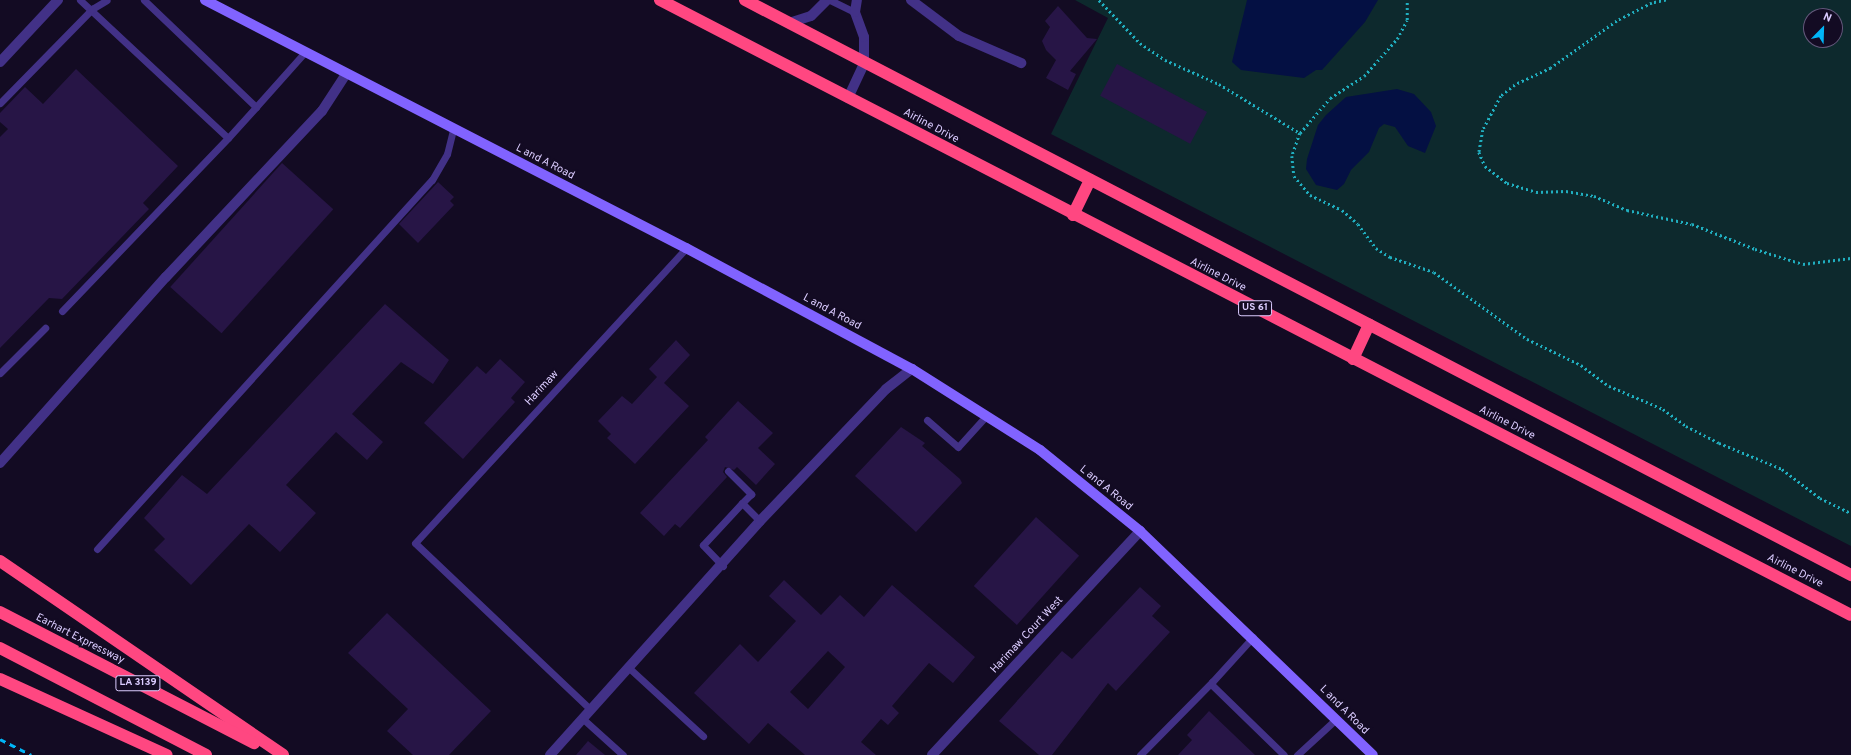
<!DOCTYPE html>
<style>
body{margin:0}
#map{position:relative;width:1851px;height:755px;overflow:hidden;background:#130b23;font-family:Overpass,sans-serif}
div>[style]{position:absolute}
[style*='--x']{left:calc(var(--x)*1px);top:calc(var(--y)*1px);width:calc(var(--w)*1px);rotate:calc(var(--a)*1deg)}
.green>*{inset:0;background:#0d292d}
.water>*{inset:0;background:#041043}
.building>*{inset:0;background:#271546;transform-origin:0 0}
.path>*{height:2.5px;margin-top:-1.25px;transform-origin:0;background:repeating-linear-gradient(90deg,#20aebf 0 2px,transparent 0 5px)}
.lane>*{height:7px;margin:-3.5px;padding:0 3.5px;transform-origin:3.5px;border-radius:3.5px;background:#423187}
.street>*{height:10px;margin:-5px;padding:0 5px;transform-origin:5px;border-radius:5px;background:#423187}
.secondary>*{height:10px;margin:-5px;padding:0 5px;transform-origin:5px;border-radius:5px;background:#8163ff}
.highway>*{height:12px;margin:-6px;padding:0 6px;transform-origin:6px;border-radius:6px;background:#ff4781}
.rail>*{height:3px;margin-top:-1.5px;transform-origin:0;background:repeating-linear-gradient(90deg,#00b5f7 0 6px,transparent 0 11px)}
span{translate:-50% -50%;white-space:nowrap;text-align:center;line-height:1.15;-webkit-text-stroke:4px #130b23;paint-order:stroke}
.shield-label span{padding:1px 3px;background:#130b23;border:1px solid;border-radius:3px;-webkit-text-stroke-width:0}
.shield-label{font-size:10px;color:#dbccff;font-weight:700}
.street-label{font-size:11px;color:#dbccff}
.north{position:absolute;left:1803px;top:8px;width:40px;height:40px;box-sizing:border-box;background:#130b23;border:1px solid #63587b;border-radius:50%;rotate:23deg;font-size:11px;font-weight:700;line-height:16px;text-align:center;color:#dbccff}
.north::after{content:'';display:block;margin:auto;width:14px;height:18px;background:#00b5f7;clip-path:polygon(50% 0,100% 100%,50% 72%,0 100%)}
</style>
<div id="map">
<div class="green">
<div style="clip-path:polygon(evenodd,1075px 0,1851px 0,1851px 546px,1051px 134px,1108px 18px,1075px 0,1811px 16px,1835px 16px,1835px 40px,1811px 40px,1811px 16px)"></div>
</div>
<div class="water">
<div style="clip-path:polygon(1247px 0,1378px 0,1365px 22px,1322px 70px,1316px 70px,1304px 78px,1241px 70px,1232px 62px)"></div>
<div style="clip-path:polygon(1397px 89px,1414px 94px,1431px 112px,1436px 126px,1425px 153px,1408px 146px,1395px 127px,1384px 124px,1379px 128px,1369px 152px,1351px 170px,1344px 184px,1337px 190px,1316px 185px,1306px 169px,1307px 159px,1318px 125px,1326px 115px,1346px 97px)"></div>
</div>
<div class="building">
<div style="clip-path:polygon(1058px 6px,1087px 38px,1097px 39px,1070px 71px,1076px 74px,1068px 90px,1046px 78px,1056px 60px,1046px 50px,1042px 41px,1050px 27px,1045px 21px)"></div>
<div style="left:1117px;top:64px;width:102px;height:36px;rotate:28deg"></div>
<div style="clip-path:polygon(76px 69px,178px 166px,143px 203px,149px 209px,62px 299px,49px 298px,0 348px,0 137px,8px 129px,0 122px,0 113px,25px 87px,43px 104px)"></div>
<div style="left:282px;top:163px;width:69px;height:167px;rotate:42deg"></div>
<div style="clip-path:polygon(438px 182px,454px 197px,450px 201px,454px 205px,418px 243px,399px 224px)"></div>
<div style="clip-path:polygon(385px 304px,449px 360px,433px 384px,401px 362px,352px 414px,383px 442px,367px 460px,336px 432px,286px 485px,316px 513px,280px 552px,249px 524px,191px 585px,154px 550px,165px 539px,144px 518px,182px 475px,207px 494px)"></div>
<div style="clip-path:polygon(676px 340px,690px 355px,664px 383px,689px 406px,635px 464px,607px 438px,611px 434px,598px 421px,622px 396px,632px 404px,657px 377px,649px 369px)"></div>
<div style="clip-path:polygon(500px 359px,525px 382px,511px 398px,515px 402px,463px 459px,424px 423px,477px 366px,486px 374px)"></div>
<div style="clip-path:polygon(738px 401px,773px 433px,758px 448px,775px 464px,756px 485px,737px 467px,734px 470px,725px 467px,723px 472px,727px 477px,680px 528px,675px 524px,664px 536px,640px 513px,708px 440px,705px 437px)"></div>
<div style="clip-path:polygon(901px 427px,925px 443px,922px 446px,960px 479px,962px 483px,916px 532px,855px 476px)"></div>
<div style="left:1036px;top:517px;width:58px;height:93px;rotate:42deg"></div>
<div style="clip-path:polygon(evenodd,784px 580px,821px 615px,840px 595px,864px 617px,892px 585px,975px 657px,953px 683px,929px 663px,892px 706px,899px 713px,888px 725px,881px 719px,861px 742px,876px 755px,805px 755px,768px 723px,749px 744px,694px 693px,740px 644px,758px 662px,796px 621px,769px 596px,784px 580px,828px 651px,845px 667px,808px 709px,790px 692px,828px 651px)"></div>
<div style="clip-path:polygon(1140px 587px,1161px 606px,1152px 616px,1170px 632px,1116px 691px,1108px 683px,1052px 755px,1039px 755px,999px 721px,1062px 651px,1072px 659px)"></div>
<div style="clip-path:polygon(387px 613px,491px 711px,449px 755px,413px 755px,387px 731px,408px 709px,348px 653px)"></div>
<div style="clip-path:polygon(1209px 711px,1255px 755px,1178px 755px,1192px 740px,1187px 735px)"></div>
<div style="clip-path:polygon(588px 741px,605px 755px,576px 755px)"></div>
</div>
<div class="path">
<div style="--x:1099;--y:0;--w:59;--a:46.4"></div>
<div style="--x:1140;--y:43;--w:30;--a:34"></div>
<div style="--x:1165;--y:60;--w:59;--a:24"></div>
<div style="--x:1219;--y:84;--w:95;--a:31.2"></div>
<div style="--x:1300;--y:133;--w:46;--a:-49.4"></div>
<div style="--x:1330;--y:98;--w:40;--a:-32.9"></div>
<div style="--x:1364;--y:76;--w:50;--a:-48.3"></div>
<div style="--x:1397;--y:39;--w:21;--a:-62"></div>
<div style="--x:1407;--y:20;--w:20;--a:-90"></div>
<div style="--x:1666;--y:0;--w:14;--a:168"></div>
<div style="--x:1652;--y:3;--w:39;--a:153"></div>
<div style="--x:1617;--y:21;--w:81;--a:144.5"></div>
<div style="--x:1551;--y:68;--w:40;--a:155"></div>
<div style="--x:1515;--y:85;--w:18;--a:142"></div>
<div style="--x:1501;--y:96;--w:38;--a:118"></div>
<div style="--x:1483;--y:130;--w:22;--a:100"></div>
<div style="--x:1479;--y:152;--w:15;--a:67"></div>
<div style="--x:1485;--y:166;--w:28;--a:38"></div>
<div style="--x:1507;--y:183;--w:30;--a:17"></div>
<div style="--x:1536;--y:192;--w:30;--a:-2"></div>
<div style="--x:1566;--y:191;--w:28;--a:10"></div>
<div style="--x:1594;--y:196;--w:36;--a:23"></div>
<div style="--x:1627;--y:210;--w:66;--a:12.2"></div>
<div style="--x:1692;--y:224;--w:68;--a:21.6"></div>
<div style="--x:1755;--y:249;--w:50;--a:17.4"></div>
<div style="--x:1803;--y:264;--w:48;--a:-7.1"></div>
<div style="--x:1300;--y:133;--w:24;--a:109"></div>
<div style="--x:1292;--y:156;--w:20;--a:84"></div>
<div style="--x:1294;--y:176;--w:25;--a:50"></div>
<div style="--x:1310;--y:195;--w:35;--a:25"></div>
<div style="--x:1342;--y:210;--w:21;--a:41"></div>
<div style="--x:1358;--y:224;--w:30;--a:53"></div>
<div style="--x:1376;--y:248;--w:17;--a:33"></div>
<div style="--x:1390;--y:257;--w:46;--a:18.8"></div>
<div style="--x:1434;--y:272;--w:115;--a:35.8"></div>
<div style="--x:1527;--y:339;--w:60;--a:25.7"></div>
<div style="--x:1581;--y:365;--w:35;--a:37"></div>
<div style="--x:1609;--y:386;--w:59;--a:23.1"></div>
<div style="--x:1663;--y:409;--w:29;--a:36"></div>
<div style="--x:1686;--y:426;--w:37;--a:27"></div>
<div style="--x:1719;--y:443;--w:68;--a:22.4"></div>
<div style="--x:1782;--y:469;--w:48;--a:37.3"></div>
<div style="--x:1820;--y:498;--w:34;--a:26"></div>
</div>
<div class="lane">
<div style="--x:80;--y:0;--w:202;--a:43"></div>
<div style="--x:228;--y:138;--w:42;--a:-47.9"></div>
<div style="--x:256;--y:107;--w:155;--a:-136.3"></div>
<div style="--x:830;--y:0;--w:28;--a:26"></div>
<div style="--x:0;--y:103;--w:132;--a:-45.6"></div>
<div style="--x:92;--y:9;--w:17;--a:-31"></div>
<div style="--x:256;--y:107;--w:74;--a:-48.3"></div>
<div style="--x:62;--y:311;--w:240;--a:-46.2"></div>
<div style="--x:0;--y:373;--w:64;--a:-45"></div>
<div style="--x:927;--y:420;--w:41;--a:41.1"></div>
<div style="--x:958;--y:447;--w:42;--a:-47.9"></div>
<div style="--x:728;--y:471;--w:33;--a:45"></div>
<div style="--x:751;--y:494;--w:13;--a:135"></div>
<div style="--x:97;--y:549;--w:498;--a:-47.8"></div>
<div style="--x:432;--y:180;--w:30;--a:-60"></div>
<div style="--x:447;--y:154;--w:25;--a:-76"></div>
<div style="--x:723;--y:566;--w:29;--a:-134"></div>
<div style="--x:703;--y:545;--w:57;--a:-47.1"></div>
<div style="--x:742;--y:503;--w:25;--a:45"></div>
<div style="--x:1253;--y:637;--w:61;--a:132.3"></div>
<div style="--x:1212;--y:682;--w:3;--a:90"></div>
<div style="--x:1212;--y:685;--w:100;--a:44.2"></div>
<div style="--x:628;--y:667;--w:102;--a:42.6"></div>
<div style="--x:590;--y:709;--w:241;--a:-136.5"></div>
<div style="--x:415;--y:543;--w:401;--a:-47.4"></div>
<div style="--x:582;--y:718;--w:55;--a:42.1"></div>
<div style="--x:1140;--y:755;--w:103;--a:-45.4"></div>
<div style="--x:1297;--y:755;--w:53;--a:-42.7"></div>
</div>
<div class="street">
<div style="--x:911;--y:0;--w:60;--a:36.9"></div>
<div style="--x:959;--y:36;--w:68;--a:23.5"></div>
<div style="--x:789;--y:23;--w:23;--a:-18"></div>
<div style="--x:811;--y:16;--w:23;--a:-45"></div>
<div style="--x:0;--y:62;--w:85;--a:-46.9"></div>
<div style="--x:848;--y:98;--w:38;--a:-65"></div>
<div style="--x:864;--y:63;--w:26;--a:-90"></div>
<div style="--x:864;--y:37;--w:27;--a:-110"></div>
<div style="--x:855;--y:12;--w:12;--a:-81"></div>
<div style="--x:0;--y:463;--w:249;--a:-48.3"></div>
<div style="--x:166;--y:277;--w:228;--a:-46.8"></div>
<div style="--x:322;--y:111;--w:44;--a:-57"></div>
<div style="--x:550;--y:755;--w:314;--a:-48.1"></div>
<div style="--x:760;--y:521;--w:182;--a:-46.3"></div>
<div style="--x:886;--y:389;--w:33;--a:-38"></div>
<div style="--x:932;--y:755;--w:306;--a:-47.1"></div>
</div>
<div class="secondary">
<div style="--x:205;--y:0;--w:541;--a:27.28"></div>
<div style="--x:686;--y:248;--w:256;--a:28.2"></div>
<div style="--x:912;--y:369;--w:151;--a:32.3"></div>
<div style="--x:1040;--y:450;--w:129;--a:39"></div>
<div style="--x:1140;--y:531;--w:323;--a:43.9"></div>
</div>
<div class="highway">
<div style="--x:660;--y:0;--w:1340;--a:27.31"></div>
<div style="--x:745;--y:0;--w:1247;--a:27.47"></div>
<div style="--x:1073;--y:215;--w:39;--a:-64"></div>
<div style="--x:1353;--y:359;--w:38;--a:-65"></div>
<div style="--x:0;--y:561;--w:343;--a:34.4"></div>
<div style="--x:0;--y:612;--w:286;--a:27.3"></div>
<div style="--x:0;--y:648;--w:232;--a:27.4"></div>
<div style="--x:0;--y:679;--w:183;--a:24.5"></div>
</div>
<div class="rail">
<div style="--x:0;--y:739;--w:35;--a:27"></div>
</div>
<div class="shield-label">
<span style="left:1255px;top:308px">US 61</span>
<span style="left:138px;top:683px">LA 3139</span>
</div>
<div class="street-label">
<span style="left:931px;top:126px;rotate:28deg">Airline Drive</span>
<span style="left:545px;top:162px;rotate:27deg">L and A Road</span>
<span style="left:1218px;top:275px;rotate:27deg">Airline Drive</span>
<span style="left:832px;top:312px;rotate:28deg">L and A Road</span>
<span style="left:542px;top:388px;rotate:-47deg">Harimaw</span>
<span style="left:1507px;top:423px;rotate:27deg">Airline Drive</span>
<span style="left:1106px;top:488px;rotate:39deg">L and A Road</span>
<span style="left:1795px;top:571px;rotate:27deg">Airline Drive</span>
<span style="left:1027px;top:635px;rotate:-47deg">Harimaw Court West</span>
<span style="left:80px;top:639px;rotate:27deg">Earhart Expressway</span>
<span style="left:1344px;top:710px;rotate:45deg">L and A Road</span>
</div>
<div class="north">N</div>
</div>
